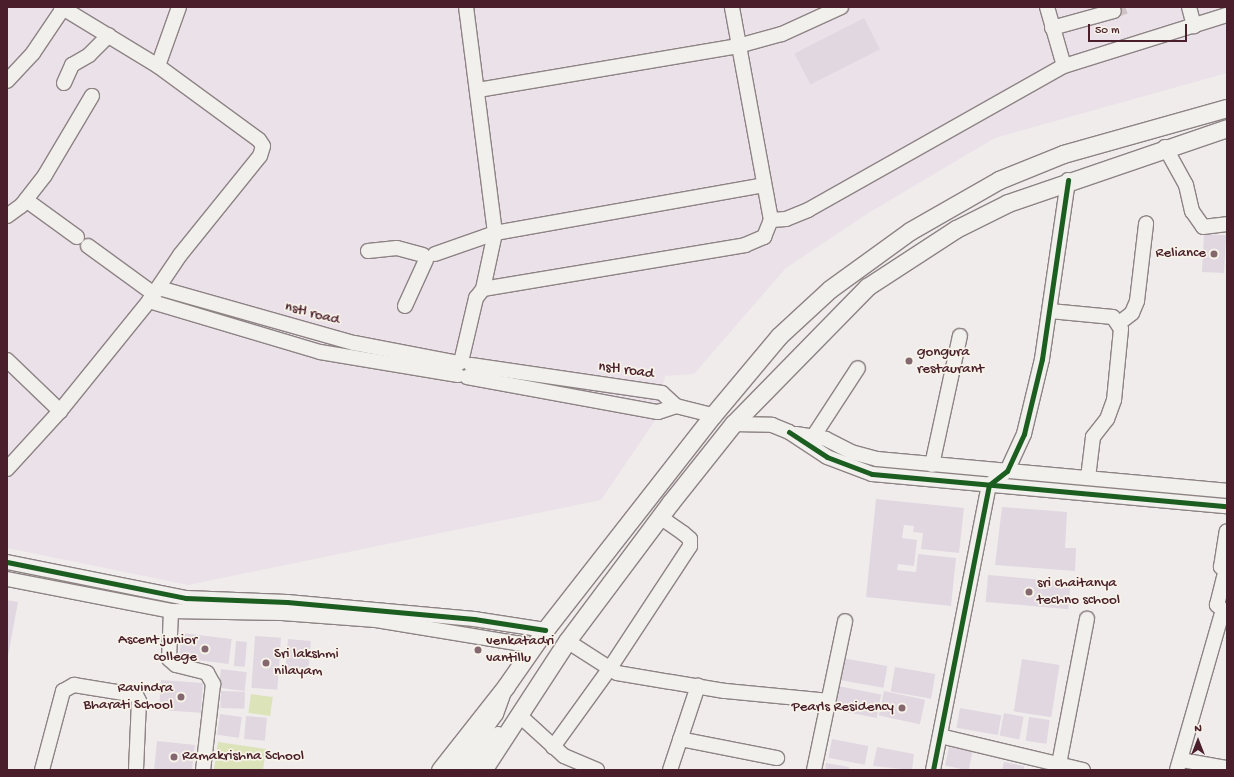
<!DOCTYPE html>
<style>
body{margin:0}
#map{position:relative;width:1234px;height:777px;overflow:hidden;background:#f0ecec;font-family:"Gochi Hand",sans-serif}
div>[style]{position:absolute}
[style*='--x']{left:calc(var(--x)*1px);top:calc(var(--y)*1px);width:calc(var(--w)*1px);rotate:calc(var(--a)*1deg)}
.built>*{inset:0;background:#ebe1e9}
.green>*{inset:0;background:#dce3b9;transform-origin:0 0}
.building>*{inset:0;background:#e0d7e0;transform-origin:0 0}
.minor-tunnel>*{height:14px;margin-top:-7px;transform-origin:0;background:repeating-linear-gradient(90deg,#cfc3c5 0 14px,transparent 0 21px)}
.roads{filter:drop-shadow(1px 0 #8d8385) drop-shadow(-1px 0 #8d8385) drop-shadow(0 1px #8d8385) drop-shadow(0 -1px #8d8385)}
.minor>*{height:14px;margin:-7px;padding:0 7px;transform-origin:7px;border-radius:7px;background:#f2f0ed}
.major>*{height:17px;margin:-8.5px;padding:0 8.5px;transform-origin:8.5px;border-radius:8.5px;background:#f2f0ed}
.cycleway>*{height:5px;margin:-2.5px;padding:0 2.5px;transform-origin:2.5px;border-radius:2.5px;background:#1b5e20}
.dots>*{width:11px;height:11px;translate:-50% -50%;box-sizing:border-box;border:2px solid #f7f3e8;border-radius:50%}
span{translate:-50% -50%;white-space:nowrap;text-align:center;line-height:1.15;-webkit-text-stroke:3.5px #f7f3e8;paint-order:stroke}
.poi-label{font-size:15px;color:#4a1f2b}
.right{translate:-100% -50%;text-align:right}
.left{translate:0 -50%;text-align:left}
.street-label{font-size:15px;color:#4a1f2b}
.frame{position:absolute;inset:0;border:8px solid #4a1f2b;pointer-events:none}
.north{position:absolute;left:1178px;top:721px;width:40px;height:40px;-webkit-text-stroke:3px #f7f3e8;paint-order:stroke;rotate:0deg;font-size:11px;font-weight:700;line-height:16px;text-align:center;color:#4a1f2b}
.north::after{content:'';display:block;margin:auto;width:14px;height:18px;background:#4a1f2b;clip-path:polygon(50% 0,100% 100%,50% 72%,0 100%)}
.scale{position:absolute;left:1088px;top:24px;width:99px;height:18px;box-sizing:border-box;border:2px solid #4a1f2b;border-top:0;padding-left:5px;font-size:12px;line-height:14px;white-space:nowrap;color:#4a1f2b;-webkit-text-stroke:3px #f7f3e8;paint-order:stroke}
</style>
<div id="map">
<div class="built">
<div style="clip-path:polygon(7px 7px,1227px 7px,1227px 73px,995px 138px,870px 212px,786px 268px,694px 374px,665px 376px,656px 419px,601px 500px,188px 585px,7px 548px)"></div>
</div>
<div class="green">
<div style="left:251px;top:694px;width:22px;height:19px;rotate:8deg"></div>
<div style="clip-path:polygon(218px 742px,266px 749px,263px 770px,214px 770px)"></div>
</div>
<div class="building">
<div style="left:864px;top:18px;width:35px;height:78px;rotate:63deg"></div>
<div style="left:1204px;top:234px;width:22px;height:38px;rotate:3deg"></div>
<div style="clip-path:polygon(876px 499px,964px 508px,959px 553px,921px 549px,923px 533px,913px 532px,914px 526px,904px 525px,902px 538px,917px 540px,914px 566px,898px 564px,897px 570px,916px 572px,918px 554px,956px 558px,951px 606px,866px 597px)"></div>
<div style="clip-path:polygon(1002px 507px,1067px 512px,1065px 548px,1076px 548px,1075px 571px,995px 565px)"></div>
<div style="left:988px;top:575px;width:83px;height:27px;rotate:5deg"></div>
<div style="clip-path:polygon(7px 600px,18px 602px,8px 656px,7px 656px)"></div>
<div style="left:182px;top:633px;width:50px;height:25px;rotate:7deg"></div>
<div style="left:255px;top:636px;width:26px;height:52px;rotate:4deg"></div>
<div style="left:288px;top:639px;width:23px;height:31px;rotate:5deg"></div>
<div style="left:236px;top:641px;width:11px;height:25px;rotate:5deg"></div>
<div style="left:842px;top:658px;width:46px;height:22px;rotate:10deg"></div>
<div style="left:1022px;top:659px;width:38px;height:53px;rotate:9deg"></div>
<div style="left:895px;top:667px;width:41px;height:25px;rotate:10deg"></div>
<div style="left:221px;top:669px;width:26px;height:19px;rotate:7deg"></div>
<div style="left:161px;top:680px;width:42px;height:30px;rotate:4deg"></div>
<div style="left:838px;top:686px;width:44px;height:24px;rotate:11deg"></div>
<div style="left:221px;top:691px;width:24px;height:17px;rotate:2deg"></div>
<div style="left:884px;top:691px;width:42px;height:25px;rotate:12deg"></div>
<div style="left:960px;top:708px;width:42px;height:20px;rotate:10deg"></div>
<div style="left:1004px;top:713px;width:20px;height:23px;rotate:11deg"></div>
<div style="left:220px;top:714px;width:22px;height:21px;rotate:8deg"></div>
<div style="left:246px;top:716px;width:21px;height:23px;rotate:5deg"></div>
<div style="left:1029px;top:717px;width:21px;height:24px;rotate:8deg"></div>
<div style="left:832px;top:739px;width:37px;height:19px;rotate:11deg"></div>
<div style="clip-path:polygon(157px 741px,195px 745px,192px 770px,154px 770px)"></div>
<div style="clip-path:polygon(877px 747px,914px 754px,912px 770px,873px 766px)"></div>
<div style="left:949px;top:747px;width:24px;height:19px;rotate:12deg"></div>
<div style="clip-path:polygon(1004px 762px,1024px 766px,1024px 770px,1002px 770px)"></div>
<div style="clip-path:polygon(826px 763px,849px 767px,849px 770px,825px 770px)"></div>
</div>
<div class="minor-tunnel">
<div style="--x:1114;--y:11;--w:12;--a:-20"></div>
</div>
<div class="roads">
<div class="minor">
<div style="--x:61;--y:7;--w:114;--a:31.3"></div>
<div style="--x:158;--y:66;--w:63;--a:-70.4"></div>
<div style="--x:1047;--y:7;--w:61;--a:73.9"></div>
<div style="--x:1189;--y:7;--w:20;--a:75"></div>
<div style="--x:1052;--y:28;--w:64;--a:-15.3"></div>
<div style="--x:7;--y:81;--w:38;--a:-47"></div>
<div style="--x:33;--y:53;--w:55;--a:-56"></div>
<div style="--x:64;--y:83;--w:20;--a:-66"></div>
<div style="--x:72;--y:65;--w:20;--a:-30"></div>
<div style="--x:89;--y:55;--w:28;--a:-45"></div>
<div style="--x:478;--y:90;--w:264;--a:-9.6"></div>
<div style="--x:738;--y:46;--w:46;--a:-15.3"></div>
<div style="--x:782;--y:34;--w:65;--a:-24.6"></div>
<div style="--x:1165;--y:147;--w:43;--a:61.1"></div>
<div style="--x:1186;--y:185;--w:27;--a:77"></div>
<div style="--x:1192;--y:211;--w:19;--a:55"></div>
<div style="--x:1203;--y:227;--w:24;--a:-7"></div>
<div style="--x:26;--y:200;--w:63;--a:36"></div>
<div style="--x:7;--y:216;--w:17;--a:-36"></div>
<div style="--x:21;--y:206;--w:39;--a:-52"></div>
<div style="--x:45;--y:175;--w:92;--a:-59.3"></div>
<div style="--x:771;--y:220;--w:15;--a:-4"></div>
<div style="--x:786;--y:219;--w:24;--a:-22"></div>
<div style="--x:808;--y:210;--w:294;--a:-29.4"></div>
<div style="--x:1064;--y:66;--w:171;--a:-17.4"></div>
<div style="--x:88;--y:246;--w:82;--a:36"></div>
<div style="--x:368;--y:251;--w:29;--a:-6"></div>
<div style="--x:397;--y:248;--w:27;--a:15"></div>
<div style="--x:435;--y:254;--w:64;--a:-19.3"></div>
<div style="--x:495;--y:233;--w:273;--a:-10.1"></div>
<div style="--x:159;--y:288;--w:203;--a:15.8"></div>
<div style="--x:354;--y:343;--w:107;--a:10.8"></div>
<div style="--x:483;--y:289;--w:266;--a:-9.5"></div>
<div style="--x:745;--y:245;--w:21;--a:-23"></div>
<div style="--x:764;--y:237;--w:18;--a:-68"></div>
<div style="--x:771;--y:220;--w:217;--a:-100.4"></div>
<div style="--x:149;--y:301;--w:178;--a:16.6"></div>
<div style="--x:320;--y:352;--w:140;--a:9.5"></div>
<div style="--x:405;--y:306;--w:51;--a:-65.5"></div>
<div style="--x:1050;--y:311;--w:63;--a:5.4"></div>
<div style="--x:1113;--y:317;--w:14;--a:56"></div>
<div style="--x:1121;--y:329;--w:71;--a:95.6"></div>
<div style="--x:1114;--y:400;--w:20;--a:110"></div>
<div style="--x:1107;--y:419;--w:23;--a:128"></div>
<div style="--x:1093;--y:437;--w:41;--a:97"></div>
<div style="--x:1118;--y:324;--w:18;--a:-38"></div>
<div style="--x:1132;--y:313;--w:13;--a:-67"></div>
<div style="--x:1137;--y:301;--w:78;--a:-83.3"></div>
<div style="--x:7;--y:360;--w:74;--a:43.9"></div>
<div style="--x:461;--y:362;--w:66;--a:-76.8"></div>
<div style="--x:476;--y:298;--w:11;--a:-52"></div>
<div style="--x:483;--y:289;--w:57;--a:-77.9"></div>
<div style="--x:495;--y:233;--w:228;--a:-97.3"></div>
<div style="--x:471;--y:365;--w:193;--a:8.3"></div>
<div style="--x:662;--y:393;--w:19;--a:43"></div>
<div style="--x:467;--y:377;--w:194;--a:10.4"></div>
<div style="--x:658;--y:412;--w:19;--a:-18"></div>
<div style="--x:676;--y:406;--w:38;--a:14"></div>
<div style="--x:733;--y:424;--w:39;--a:1"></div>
<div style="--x:772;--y:425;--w:18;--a:22"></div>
<div style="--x:789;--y:432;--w:45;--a:33.3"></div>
<div style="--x:827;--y:457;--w:48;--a:20.7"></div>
<div style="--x:872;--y:474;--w:356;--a:5.2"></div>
<div style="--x:796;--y:434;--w:30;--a:9"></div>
<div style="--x:826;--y:439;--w:28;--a:27"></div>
<div style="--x:851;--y:452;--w:27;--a:15"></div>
<div style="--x:877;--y:459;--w:351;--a:5.2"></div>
<div style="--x:813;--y:437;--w:82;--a:-56.9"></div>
<div style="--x:932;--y:465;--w:132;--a:-77.8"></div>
<div style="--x:7;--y:469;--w:79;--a:-47.6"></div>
<div style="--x:60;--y:411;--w:141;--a:-51"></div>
<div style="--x:149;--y:301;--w:55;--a:-56"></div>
<div style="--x:180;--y:255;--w:127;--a:-51.1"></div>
<div style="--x:260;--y:156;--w:10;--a:-73"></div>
<div style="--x:263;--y:146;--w:7;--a:-124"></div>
<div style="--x:259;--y:140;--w:125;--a:-143.8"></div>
<div style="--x:7;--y:562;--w:183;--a:11.4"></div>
<div style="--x:186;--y:598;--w:101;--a:2.3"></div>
<div style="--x:287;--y:602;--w:188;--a:5.2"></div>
<div style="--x:474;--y:619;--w:72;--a:8.8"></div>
<div style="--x:7;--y:579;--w:167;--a:11"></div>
<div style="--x:171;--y:611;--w:111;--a:1"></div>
<div style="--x:282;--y:613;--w:94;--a:4.3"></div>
<div style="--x:376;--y:620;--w:159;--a:9.4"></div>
<div style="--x:171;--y:611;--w:48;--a:92.4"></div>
<div style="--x:169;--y:659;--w:9;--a:41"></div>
<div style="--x:176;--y:665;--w:32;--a:14"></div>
<div style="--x:207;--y:673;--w:13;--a:61"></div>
<div style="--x:213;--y:684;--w:87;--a:96.6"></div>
<div style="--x:567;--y:641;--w:59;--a:32.6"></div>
<div style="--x:617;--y:673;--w:109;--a:9.5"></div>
<div style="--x:725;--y:691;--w:103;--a:5.5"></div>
<div style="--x:519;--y:715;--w:61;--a:42.3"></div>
<div style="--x:564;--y:756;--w:36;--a:23"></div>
<div style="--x:940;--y:736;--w:147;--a:13.4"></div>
<div style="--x:680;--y:739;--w:99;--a:11.1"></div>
<div style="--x:553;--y:747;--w:97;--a:-54.2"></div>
<div style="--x:610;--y:668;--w:146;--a:-56.7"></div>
<div style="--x:690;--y:546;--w:7;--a:-90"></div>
<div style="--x:690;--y:539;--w:9;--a:-139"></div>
<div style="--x:683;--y:533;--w:28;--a:-145"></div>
<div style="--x:1181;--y:760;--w:47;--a:9.9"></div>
<div style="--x:1059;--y:764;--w:148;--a:-79.1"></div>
<div style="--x:42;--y:770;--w:82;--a:-75.1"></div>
<div style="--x:63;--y:691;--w:13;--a:-29"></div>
<div style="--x:74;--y:685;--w:63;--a:9.2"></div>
<div style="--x:136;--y:695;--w:7;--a:63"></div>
<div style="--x:139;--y:701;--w:69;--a:92.5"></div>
<div style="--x:455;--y:770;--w:69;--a:-53.8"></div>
<div style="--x:496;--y:714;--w:20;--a:-70"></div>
<div style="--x:471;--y:770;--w:45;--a:-53.1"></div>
<div style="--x:670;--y:770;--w:89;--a:-71.6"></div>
<div style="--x:814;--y:770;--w:152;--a:-78.2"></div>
<div style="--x:933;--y:770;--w:290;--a:-78.9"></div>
<div style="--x:989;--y:485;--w:23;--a:-38"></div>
<div style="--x:1007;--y:471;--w:41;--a:-65.3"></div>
<div style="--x:1024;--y:434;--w:77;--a:-76.5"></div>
<div style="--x:1042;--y:359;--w:181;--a:-81.7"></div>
<div style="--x:1177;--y:770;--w:166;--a:-74"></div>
<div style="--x:1223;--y:610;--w:8;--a:-140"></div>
<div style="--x:1217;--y:605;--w:36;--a:-76"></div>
<div style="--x:1226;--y:570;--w:6;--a:-149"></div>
<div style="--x:1221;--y:567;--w:36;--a:-81"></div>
</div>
<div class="major">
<div style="--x:440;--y:770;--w:107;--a:-51.8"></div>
<div style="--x:506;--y:686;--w:68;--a:-55.1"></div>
<div style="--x:545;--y:630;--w:273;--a:-52"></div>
<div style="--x:713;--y:415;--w:103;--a:-50.1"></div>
<div style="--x:779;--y:336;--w:69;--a:-42.7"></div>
<div style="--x:830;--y:289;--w:99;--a:-35.9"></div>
<div style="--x:910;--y:231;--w:103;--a:-29.8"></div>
<div style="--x:999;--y:180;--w:69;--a:-22.1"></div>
<div style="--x:1063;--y:154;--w:170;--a:-15.7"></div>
<div style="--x:483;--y:770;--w:154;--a:-56.9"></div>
<div style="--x:567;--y:641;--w:174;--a:-53.2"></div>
<div style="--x:671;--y:502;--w:100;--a:-51.5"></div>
<div style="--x:733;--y:424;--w:192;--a:-45.6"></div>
<div style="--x:867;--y:287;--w:106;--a:-33.1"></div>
<div style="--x:956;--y:229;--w:58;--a:-26.6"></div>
<div style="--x:1008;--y:203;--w:231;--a:-18.9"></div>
</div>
</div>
<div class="cycleway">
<div style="--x:789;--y:432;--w:45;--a:33.3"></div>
<div style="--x:827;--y:457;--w:48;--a:20.7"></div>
<div style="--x:872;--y:474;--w:356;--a:5.2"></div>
<div style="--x:7;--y:562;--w:183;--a:11.4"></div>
<div style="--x:186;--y:598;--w:101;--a:2.3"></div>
<div style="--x:287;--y:602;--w:188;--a:5.2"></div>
<div style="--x:474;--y:619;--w:72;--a:8.8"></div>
<div style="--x:933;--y:770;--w:290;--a:-78.9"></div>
<div style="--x:989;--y:485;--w:23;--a:-38"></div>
<div style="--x:1007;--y:471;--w:41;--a:-65.3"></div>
<div style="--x:1024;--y:434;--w:77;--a:-76.5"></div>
<div style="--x:1042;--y:359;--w:181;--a:-81.7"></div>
</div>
<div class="dots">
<div style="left:1214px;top:254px;background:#84676f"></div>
<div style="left:909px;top:361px;background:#84676f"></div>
<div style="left:1029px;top:592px;background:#84676f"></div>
<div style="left:205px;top:649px;background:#84676f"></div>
<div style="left:478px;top:650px;background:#84676f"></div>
<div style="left:266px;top:663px;background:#84676f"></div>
<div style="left:181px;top:697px;background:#84676f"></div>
<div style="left:902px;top:708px;background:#84676f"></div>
<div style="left:174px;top:757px;background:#84676f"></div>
</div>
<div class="poi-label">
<span class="right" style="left:1206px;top:254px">Reliance</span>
<span class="left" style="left:917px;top:361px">gongura<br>restaurant</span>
<span class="left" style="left:1037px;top:592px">sri chaitanya<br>techno school</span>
<span class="right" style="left:197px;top:649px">Ascent junior<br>college</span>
<span class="left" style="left:486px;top:650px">venkatadri<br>vantillu</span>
<span class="left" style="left:274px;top:663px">Sri lakshmi<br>nilayam</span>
<span class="right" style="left:173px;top:697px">Ravindra<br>Bharati School</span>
<span class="right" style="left:894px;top:708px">Pearls Residency</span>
<span class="left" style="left:182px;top:757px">Ramakrishna School</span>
</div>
<div class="street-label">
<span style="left:312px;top:314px;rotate:15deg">nstl road</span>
<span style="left:626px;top:371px;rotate:8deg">nstl road</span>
</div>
<div class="frame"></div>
<div class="north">N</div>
<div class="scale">50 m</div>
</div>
